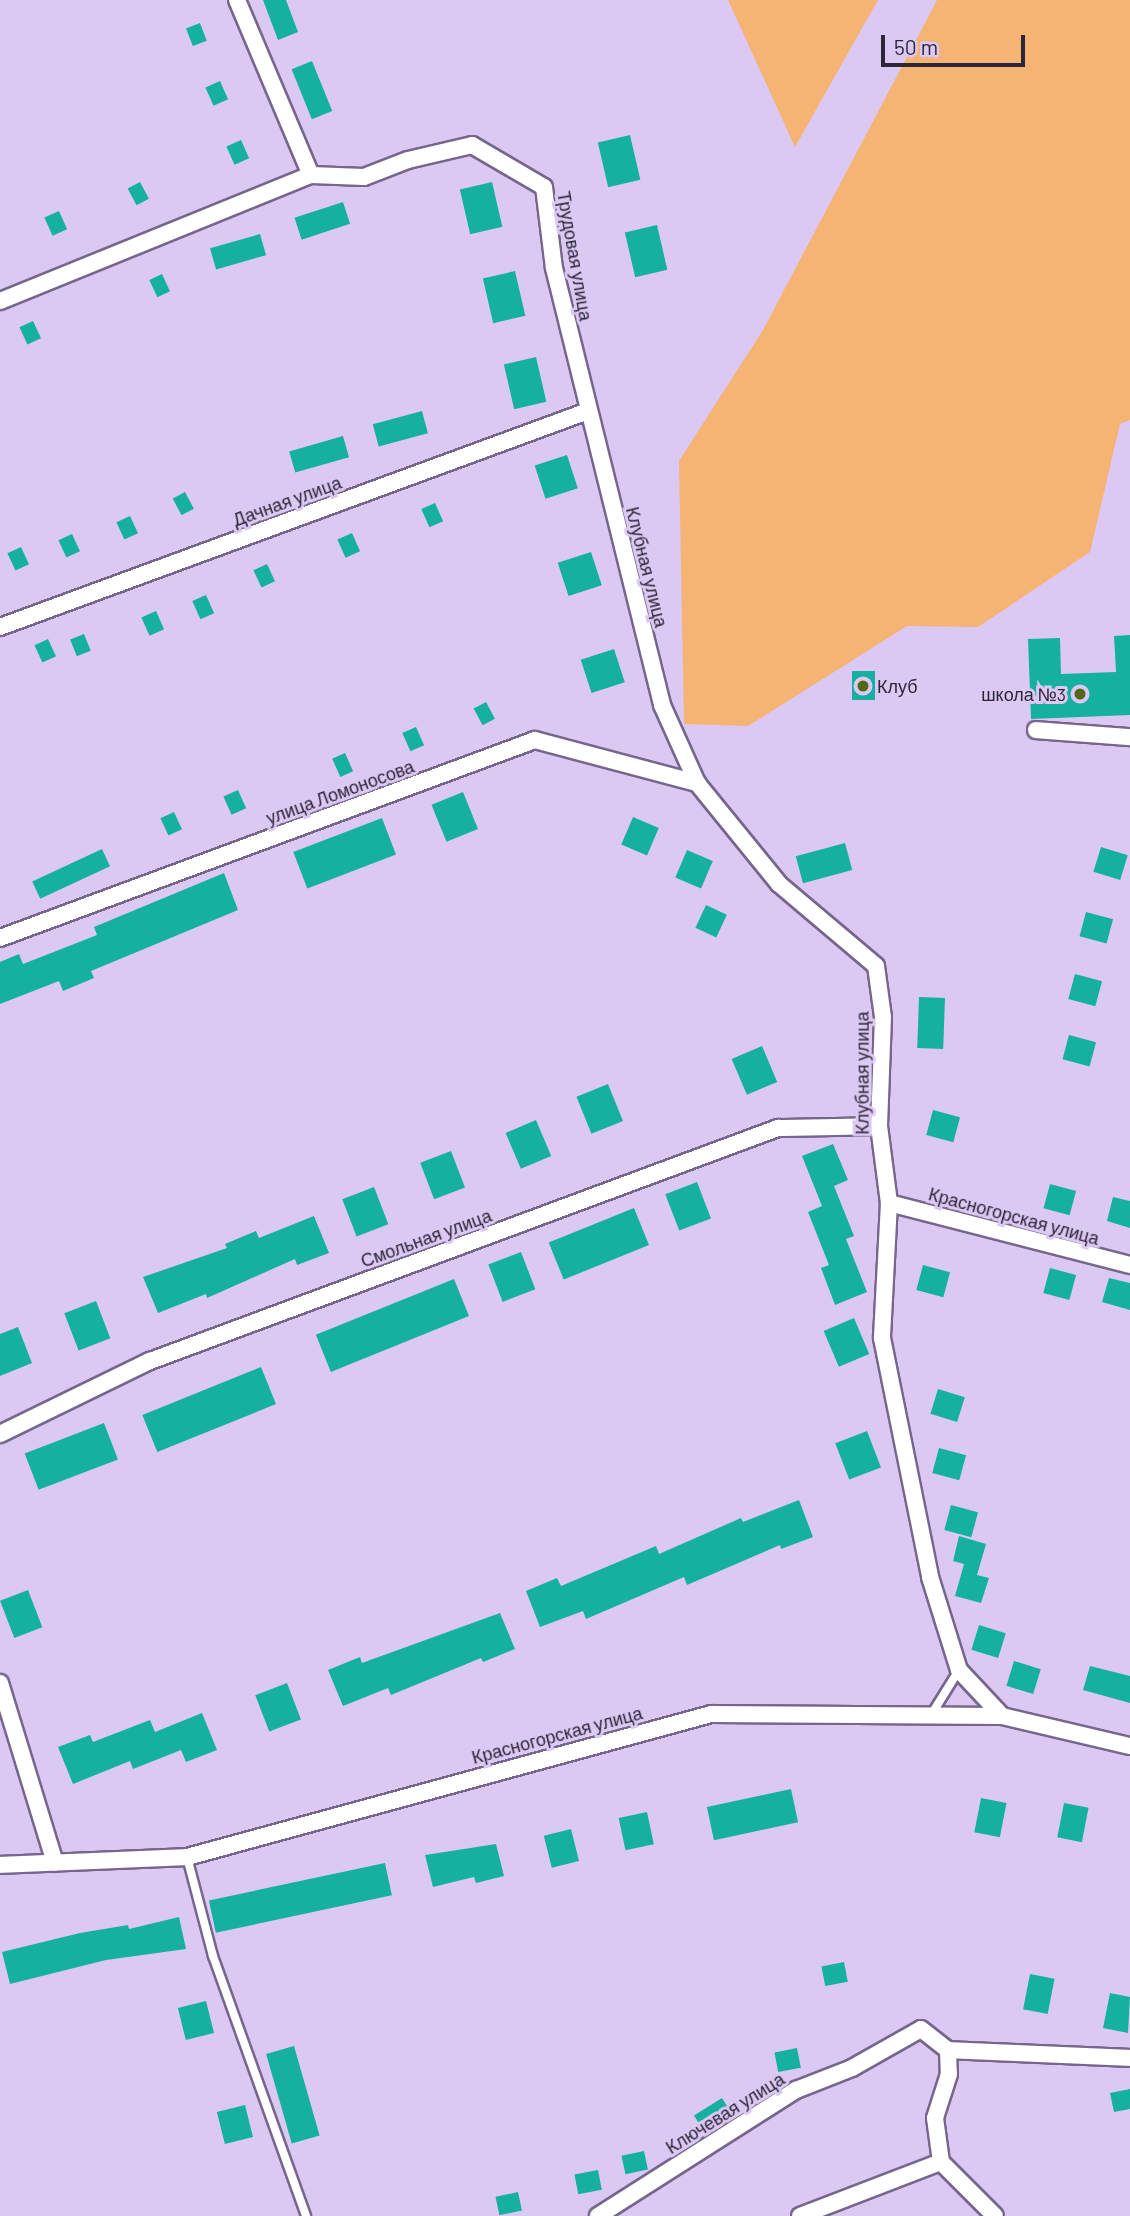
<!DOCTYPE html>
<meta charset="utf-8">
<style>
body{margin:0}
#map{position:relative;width:1130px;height:2216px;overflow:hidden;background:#dbc9f4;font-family:Barlow,sans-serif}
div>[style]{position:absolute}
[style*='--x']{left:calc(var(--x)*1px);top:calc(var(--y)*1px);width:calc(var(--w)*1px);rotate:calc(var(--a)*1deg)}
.green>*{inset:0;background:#f5b374}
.building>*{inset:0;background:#16b0a1;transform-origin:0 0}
.roads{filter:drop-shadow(2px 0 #77668c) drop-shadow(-2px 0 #77668c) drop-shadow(0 2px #77668c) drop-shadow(0 -2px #77668c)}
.lane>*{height:8px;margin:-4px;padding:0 4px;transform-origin:4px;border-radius:4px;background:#fff}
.street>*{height:16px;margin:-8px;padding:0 8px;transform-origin:8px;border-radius:8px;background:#fff}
.dots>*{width:19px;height:19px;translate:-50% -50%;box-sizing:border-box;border:4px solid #dbc9f4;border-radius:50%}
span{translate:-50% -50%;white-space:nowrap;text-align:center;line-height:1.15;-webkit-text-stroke:6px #dbc9f4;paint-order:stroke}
.street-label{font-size:18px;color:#2c2636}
.poi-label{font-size:18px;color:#2c2636}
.left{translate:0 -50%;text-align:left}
.right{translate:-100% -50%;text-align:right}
.scale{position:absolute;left:881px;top:35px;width:144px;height:32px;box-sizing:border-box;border:4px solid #2c2636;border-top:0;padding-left:9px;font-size:21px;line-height:24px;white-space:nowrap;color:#2c2636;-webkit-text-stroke:5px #dbc9f4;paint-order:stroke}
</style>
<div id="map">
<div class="green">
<div style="clip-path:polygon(728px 0,878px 0,795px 147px)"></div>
<div style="clip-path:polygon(937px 0,1130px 0,1130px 420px,1120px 424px,1090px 552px,978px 627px,907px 626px,748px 726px,684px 724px,679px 461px,763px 330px)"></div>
</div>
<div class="building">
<div style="clip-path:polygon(263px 0,286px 0,298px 32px,278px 40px)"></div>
<div style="left:200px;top:23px;width:19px;height:15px;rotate:69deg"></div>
<div style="left:312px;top:61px;width:54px;height:22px;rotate:68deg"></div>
<div style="left:220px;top:81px;width:20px;height:16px;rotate:66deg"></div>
<div style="left:630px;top:135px;width:46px;height:33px;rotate:77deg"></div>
<div style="left:241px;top:140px;width:20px;height:16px;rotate:66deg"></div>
<div style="left:140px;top:182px;width:19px;height:14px;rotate:62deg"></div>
<div style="left:492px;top:182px;width:46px;height:33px;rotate:77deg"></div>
<div style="left:343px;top:202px;width:23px;height:51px;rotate:72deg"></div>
<div style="left:59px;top:211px;width:20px;height:16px;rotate:66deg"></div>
<div style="left:657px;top:225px;width:46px;height:33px;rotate:77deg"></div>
<div style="left:260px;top:234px;width:22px;height:52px;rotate:74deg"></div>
<div style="left:515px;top:271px;width:46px;height:33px;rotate:77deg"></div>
<div style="left:162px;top:274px;width:19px;height:14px;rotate:65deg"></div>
<div style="left:33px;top:321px;width:19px;height:15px;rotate:65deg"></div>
<div style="left:536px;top:357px;width:46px;height:33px;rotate:77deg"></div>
<div style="left:422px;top:411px;width:23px;height:51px;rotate:75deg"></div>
<div style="left:343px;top:436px;width:22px;height:56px;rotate:74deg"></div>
<div style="left:567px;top:455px;width:35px;height:34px;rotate:72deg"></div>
<div style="left:185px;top:492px;width:19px;height:14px;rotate:62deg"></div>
<div style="left:435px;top:503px;width:20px;height:15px;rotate:66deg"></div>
<div style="left:130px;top:516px;width:19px;height:15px;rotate:65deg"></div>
<div style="left:352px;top:533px;width:20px;height:16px;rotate:66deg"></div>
<div style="left:72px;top:534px;width:19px;height:15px;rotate:65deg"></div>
<div style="left:21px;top:547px;width:19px;height:15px;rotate:65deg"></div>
<div style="left:591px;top:552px;width:35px;height:35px;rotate:72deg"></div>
<div style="left:267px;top:564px;width:19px;height:15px;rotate:65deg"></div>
<div style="left:206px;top:595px;width:20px;height:15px;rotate:66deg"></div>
<div style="left:156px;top:611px;width:20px;height:16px;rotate:66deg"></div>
<div style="left:84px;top:634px;width:18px;height:15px;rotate:68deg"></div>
<div style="clip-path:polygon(1130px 635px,1130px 715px,1031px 719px,1028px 639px,1060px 638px,1061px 674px,1116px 672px,1114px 636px)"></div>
<div style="left:48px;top:639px;width:19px;height:15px;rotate:65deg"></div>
<div style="left:614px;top:649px;width:35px;height:35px;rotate:72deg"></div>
<div style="left:852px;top:671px;width:23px;height:29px"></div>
<div style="left:486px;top:702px;width:19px;height:14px;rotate:62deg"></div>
<div style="left:416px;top:727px;width:20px;height:15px;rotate:66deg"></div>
<div style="left:345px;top:753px;width:20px;height:14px;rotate:66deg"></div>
<div style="left:238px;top:790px;width:20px;height:16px;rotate:66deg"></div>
<div style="left:463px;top:792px;width:40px;height:34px;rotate:68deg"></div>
<div style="left:174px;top:812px;width:19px;height:15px;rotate:65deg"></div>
<div style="left:633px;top:817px;width:28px;height:30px;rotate:23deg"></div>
<div style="left:382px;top:818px;width:39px;height:95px;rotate:69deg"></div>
<div style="left:845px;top:843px;width:28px;height:51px;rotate:75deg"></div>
<div style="left:1101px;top:847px;width:28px;height:26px;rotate:17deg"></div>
<div style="left:102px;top:849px;width:19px;height:77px;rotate:65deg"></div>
<div style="left:687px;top:850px;width:28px;height:30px;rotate:23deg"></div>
<div style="clip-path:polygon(224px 873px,238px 910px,91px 971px,94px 978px,63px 991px,59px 981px,0 1004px,0 962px,19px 954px,23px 964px,97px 935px,94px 927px)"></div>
<div style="left:706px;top:905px;width:23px;height:25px;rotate:25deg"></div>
<div style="left:1086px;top:912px;width:28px;height:25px;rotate:15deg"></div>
<div style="left:1075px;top:974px;width:28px;height:26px;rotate:15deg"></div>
<div style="left:919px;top:997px;width:26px;height:51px;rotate:2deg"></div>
<div style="left:1069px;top:1035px;width:28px;height:25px;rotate:15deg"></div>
<div style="left:762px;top:1046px;width:39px;height:33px;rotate:67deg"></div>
<div style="left:608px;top:1084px;width:40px;height:34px;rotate:68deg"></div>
<div style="left:933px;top:1110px;width:28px;height:26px;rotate:15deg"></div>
<div style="left:536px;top:1120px;width:39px;height:33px;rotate:67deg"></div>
<div style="clip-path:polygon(833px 1144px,848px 1180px,834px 1186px,854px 1236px,846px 1239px,867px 1292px,835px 1305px,821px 1268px,829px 1265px,808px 1212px,822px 1206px,802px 1156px)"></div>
<div style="left:451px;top:1151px;width:39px;height:33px;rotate:69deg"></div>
<div style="left:697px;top:1182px;width:39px;height:34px;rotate:69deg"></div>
<div style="left:1050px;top:1184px;width:27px;height:25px;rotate:15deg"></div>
<div style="left:374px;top:1187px;width:40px;height:34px;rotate:69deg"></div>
<div style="clip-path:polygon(1113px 1197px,1130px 1201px,1130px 1228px,1107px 1221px)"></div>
<div style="left:634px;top:1208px;width:40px;height:92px;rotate:68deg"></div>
<div style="clip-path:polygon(314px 1216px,329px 1253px,297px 1265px,295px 1259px,207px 1298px,206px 1294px,158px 1313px,143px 1277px,227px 1248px,225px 1244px,256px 1231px,259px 1238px)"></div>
<div style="left:521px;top:1252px;width:40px;height:35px;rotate:69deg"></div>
<div style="left:923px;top:1265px;width:28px;height:26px;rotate:15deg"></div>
<div style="left:1050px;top:1268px;width:27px;height:26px;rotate:15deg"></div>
<div style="clip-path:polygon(1109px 1278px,1130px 1283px,1130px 1310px,1102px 1302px)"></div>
<div style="left:454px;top:1279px;width:40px;height:149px;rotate:68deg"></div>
<div style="left:96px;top:1301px;width:40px;height:34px;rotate:69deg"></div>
<div style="left:854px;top:1318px;width:39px;height:33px;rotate:67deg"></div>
<div style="clip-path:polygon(18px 1327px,32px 1363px,0 1376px,0 1334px)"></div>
<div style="left:261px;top:1367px;width:40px;height:128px;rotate:68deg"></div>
<div style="left:938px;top:1389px;width:28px;height:26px;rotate:17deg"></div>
<div style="left:104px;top:1423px;width:39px;height:85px;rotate:69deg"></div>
<div style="left:867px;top:1431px;width:39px;height:34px;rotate:69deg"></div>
<div style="left:939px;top:1448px;width:28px;height:26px;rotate:15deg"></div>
<div style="clip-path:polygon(799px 1500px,813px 1537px,781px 1549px,780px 1545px,687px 1585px,684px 1577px,586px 1619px,583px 1611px,540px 1627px,526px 1591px,557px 1578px,561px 1586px,656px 1546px,659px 1554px,741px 1518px,743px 1522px)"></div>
<div style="left:951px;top:1505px;width:28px;height:26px;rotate:15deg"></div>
<div style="clip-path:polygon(959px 1536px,986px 1544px,977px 1575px,989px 1578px,981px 1603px,955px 1596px,964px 1564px,953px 1561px)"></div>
<div style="left:28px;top:1590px;width:40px;height:30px;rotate:69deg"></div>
<div style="clip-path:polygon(500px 1613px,515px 1649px,483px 1662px,481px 1658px,391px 1695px,388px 1688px,343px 1706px,328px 1670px,360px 1657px,362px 1663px)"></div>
<div style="left:979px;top:1625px;width:28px;height:26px;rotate:17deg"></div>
<div style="left:1014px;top:1661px;width:28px;height:26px;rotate:17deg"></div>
<div style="clip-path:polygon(1090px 1666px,1130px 1676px,1130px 1703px,1083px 1690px)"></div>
<div style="left:287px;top:1683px;width:39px;height:34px;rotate:69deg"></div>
<div style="clip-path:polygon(202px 1713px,217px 1750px,186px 1762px,181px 1750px,133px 1769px,130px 1761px,73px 1784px,58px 1747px,90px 1735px,93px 1742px,150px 1720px,155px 1732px)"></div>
<div style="left:791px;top:1789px;width:34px;height:86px;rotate:78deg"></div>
<div style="left:981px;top:1798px;width:26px;height:35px;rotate:11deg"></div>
<div style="left:1064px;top:1803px;width:25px;height:35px;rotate:11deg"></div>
<div style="left:647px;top:1812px;width:33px;height:29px;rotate:78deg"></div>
<div style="left:571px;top:1829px;width:33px;height:28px;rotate:76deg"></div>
<div style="clip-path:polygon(496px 1844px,504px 1876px,476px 1883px,474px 1877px,433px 1887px,425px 1855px)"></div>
<div style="left:385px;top:1863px;width:33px;height:180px;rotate:78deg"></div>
<div style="clip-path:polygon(179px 1917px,186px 1949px,106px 1960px,10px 1984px,2px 1952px,80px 1933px,128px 1925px,129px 1929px)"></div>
<div style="left:844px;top:1962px;width:20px;height:23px;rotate:79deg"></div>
<div style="left:1030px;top:1974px;width:25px;height:36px;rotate:11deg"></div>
<div style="clip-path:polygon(1110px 1993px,1130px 1997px,1128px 2033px,1103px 2028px)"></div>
<div style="left:206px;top:2001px;width:33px;height:29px;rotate:76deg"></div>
<div style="left:294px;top:2046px;width:93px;height:29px;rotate:74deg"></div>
<div style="left:797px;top:2048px;width:20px;height:23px;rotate:79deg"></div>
<div style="clip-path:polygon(1130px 2089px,1130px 2109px,1114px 2112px,1110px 2093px)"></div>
<div style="left:722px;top:2098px;width:22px;height:33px;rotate:58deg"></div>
<div style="left:245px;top:2105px;width:33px;height:29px;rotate:76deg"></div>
<div style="left:644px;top:2151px;width:19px;height:23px;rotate:78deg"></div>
<div style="left:598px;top:2170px;width:20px;height:24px;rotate:79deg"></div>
<div style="left:518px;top:2192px;width:19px;height:23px;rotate:78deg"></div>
</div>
<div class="roads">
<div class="lane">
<div style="--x:931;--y:1715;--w:53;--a:-58.1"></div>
<div style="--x:187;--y:1857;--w:102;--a:75.3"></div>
<div style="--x:213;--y:1956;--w:276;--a:70.3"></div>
</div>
<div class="street">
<div style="--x:237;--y:0;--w:190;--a:67.1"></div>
<div style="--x:311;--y:175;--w:53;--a:2.2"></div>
<div style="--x:364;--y:177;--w:47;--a:-21.1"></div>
<div style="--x:408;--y:160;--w:66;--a:-13.2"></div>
<div style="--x:472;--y:145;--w:83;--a:30.3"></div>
<div style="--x:544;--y:187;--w:82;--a:83"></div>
<div style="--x:554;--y:268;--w:450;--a:76.1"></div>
<div style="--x:662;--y:705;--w:85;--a:65.8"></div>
<div style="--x:697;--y:783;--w:130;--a:50.9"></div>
<div style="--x:779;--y:884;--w:127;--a:40.2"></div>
<div style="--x:876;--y:966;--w:51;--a:82.2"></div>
<div style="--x:883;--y:1017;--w:109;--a:92.1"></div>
<div style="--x:879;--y:1126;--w:78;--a:82.6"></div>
<div style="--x:889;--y:1203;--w:135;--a:93"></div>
<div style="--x:882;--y:1338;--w:244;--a:78.6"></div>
<div style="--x:930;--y:1577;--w:97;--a:72.7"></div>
<div style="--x:959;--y:1670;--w:63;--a:46.9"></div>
<div style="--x:0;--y:301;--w:336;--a:-22.1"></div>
<div style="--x:0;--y:627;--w:626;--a:-20.17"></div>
<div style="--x:1036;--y:730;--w:94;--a:4.3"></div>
<div style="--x:0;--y:938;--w:570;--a:-20.31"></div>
<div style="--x:535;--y:740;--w:168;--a:14.9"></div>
<div style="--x:889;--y:1203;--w:249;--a:14.4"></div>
<div style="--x:0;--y:1434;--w:167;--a:-26"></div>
<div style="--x:150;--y:1361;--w:670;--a:-20.36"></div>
<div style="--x:778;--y:1128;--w:101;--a:-1.1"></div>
<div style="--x:0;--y:1683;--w:188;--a:73"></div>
<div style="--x:0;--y:1865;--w:187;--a:-2.4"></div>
<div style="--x:187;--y:1857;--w:543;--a:-15.26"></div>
<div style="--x:711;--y:1714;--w:291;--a:0.4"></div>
<div style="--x:1002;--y:1716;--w:131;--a:13.2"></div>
<div style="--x:948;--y:2050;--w:182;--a:2.5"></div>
<div style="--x:598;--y:2216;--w:235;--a:-32.5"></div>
<div style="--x:796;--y:2090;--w:60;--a:-21.4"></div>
<div style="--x:852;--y:2068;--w:79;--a:-29.5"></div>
<div style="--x:921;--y:2029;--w:34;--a:38"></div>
<div style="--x:948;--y:2050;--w:24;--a:88"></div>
<div style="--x:949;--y:2074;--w:46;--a:107.7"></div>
<div style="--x:935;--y:2118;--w:44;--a:82.2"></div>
<div style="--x:800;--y:2216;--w:151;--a:-21"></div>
<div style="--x:941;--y:2162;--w:76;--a:45"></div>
</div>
</div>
<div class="dots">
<div style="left:863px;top:686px;background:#516816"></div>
<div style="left:1080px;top:694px;background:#516816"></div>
</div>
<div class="street-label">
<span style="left:575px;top:256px;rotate:80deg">Трудовая улица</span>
<span style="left:287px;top:501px;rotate:-20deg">Дачная улица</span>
<span style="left:647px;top:567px;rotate:76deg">Клубная улица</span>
<span style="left:340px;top:792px;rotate:-20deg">улица Ломоносова</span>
<span style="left:862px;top:1073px;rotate:-90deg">Клубная улица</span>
<span style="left:1014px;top:1216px;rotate:15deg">Красногорская улица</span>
<span style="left:426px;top:1238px;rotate:-20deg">Смольная улица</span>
<span style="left:557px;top:1735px;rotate:-15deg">Красногорская улица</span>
<span style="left:725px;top:2113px;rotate:-32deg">Ключевая улица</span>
</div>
<div class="poi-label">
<span class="left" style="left:877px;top:686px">Клуб</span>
<span class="right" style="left:1066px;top:694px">школа №3</span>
</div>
<div class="scale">50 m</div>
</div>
